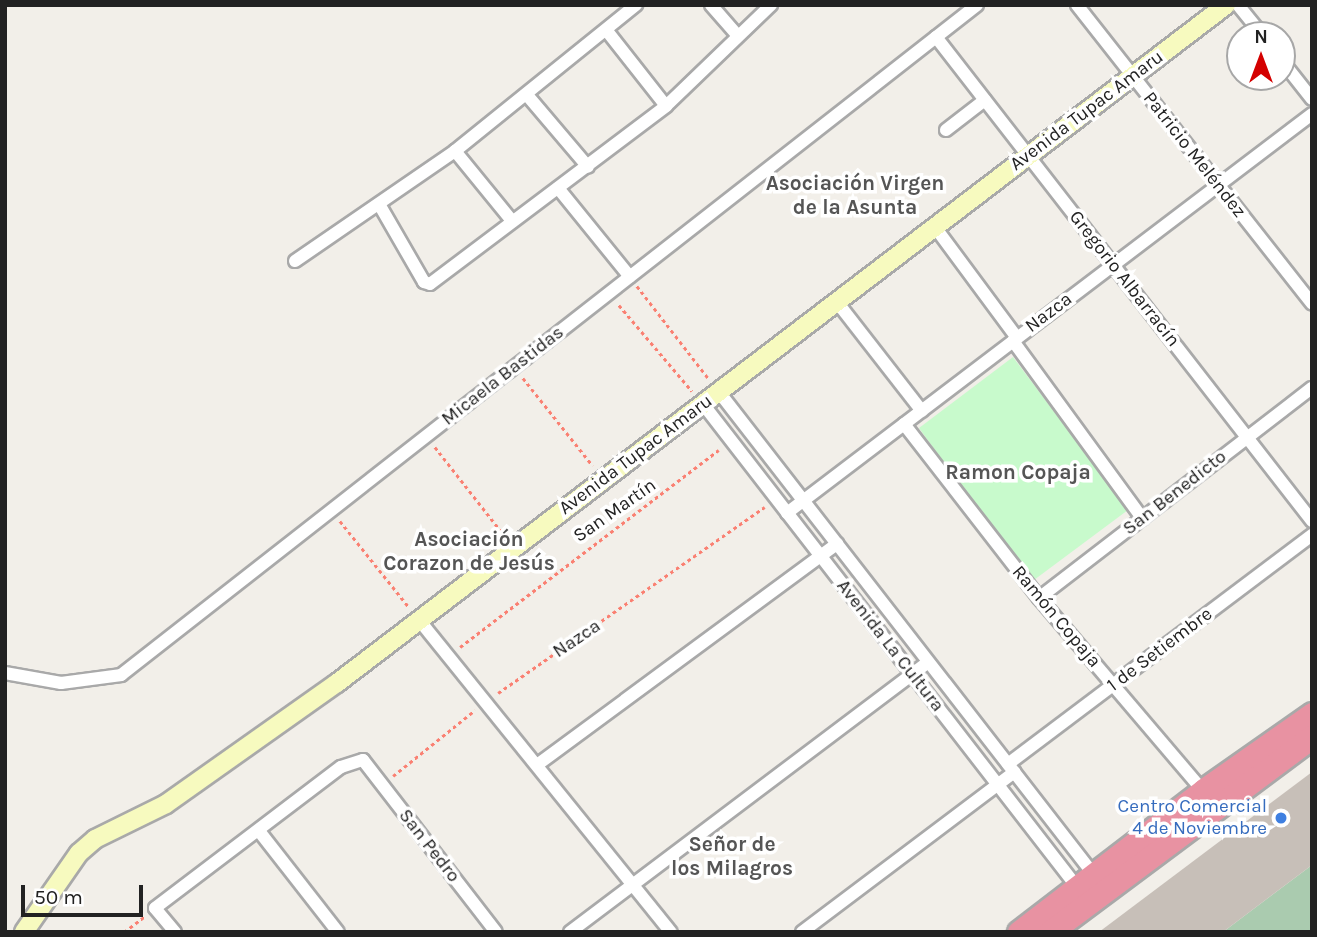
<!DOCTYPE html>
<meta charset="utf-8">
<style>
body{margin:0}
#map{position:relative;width:1317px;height:937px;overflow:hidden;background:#f2efe9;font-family:Karla,sans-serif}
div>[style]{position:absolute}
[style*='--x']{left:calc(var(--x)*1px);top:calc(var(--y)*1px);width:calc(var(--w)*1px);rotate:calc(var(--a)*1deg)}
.cemetery>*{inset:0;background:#aacbaf}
.park>*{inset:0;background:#c8facc}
.building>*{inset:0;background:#c7bfb8}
.path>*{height:2.5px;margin-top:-1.25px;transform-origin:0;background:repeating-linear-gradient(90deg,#fa8072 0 3.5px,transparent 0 7px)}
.roads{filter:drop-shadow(2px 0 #a9a9a9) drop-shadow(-2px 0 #a9a9a9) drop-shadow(0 2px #a9a9a9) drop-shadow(0 -2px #a9a9a9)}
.street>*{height:12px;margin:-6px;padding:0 6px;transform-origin:6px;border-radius:6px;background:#fff}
.secondary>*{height:18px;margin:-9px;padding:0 9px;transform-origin:9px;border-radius:9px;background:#f7fabf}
.highway>*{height:23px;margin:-11.5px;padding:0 11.5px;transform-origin:11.5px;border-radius:11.5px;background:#e892a2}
.dots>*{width:19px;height:19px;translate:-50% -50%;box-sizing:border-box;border:4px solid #fff;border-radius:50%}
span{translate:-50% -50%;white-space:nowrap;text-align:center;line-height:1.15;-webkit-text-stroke:7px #fff;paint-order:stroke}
.street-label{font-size:19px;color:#222}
.shop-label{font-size:19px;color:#366cbe}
.right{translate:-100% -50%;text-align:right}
.neighbourhood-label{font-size:21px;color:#555;font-weight:700}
.frame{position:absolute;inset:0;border:7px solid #222;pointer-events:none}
.north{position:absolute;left:1226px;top:21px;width:70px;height:70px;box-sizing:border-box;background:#fff;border:2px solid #a7a7a7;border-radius:50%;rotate:0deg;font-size:19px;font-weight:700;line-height:28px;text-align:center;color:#222}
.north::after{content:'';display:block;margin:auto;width:24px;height:32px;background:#d40000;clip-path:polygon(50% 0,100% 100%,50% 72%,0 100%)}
.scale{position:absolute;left:21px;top:885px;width:122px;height:32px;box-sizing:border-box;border:4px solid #222;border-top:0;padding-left:9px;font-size:21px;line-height:24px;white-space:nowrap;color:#222;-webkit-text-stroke:5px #fff;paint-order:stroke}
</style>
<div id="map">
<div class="cemetery">
<div style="clip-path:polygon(1312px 865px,1312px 932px,1223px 932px)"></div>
</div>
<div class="park">
<div style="clip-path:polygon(1013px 357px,1128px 510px,1034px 580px,1029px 581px,919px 428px)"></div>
</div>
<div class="building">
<div style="clip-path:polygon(1312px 772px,1312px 865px,1223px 932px,1099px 932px)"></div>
</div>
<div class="path">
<div style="--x:637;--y:286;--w:116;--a:52.3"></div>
<div style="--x:619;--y:305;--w:113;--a:49.7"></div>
<div style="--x:523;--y:378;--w:112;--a:51.5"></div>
<div style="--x:435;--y:447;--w:112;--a:51.9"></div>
<div style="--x:340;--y:521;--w:109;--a:51.3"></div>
<div style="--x:460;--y:647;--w:325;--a:-37.3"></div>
<div style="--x:498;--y:693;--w:325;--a:-34.9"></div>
<div style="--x:393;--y:776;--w:105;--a:-38.8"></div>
<div style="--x:124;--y:932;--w:25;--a:-37"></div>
</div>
<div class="roads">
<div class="street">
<div style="--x:711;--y:5;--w:41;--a:48.9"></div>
<div style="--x:1077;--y:5;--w:380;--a:51.8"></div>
<div style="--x:1238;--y:5;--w:38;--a:51"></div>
<div style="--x:607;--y:31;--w:95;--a:51.8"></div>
<div style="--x:936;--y:37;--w:613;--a:52.16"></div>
<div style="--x:1282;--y:61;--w:48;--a:51.7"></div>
<div style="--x:527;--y:95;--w:94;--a:49.7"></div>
<div style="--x:946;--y:130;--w:49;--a:-37.6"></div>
<div style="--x:455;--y:151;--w:90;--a:50.8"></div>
<div style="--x:558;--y:188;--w:114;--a:51"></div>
<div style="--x:379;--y:204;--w:90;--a:60"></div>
<div style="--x:424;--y:282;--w:6;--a:18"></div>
<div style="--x:430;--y:284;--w:296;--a:-37"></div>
<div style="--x:666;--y:106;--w:146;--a:-43.9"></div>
<div style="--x:935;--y:227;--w:138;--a:53.5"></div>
<div style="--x:295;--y:261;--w:194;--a:-34.5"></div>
<div style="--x:455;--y:151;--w:233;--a:-38.9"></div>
<div style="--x:837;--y:302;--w:138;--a:52.1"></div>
<div style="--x:1013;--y:341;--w:220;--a:53.9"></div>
<div style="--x:719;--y:392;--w:611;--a:52.17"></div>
<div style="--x:703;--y:404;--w:611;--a:52.25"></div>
<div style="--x:904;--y:424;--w:220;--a:52.2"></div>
<div style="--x:1039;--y:598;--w:257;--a:49.6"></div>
<div style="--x:787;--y:513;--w:659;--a:-37.23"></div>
<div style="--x:1039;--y:598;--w:344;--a:-37.6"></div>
<div style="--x:419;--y:620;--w:401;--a:51.1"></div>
<div style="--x:5;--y:673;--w:57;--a:10.1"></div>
<div style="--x:61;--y:683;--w:61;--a:-7.6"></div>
<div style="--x:121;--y:675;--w:1087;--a:-38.05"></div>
<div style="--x:1008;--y:764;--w:381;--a:-37"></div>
<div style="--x:537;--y:765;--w:373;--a:-36.4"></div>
<div style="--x:259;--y:831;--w:128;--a:52"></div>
<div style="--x:175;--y:932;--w:31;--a:-130"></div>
<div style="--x:155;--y:908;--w:233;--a:-37.2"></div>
<div style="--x:341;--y:767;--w:23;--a:-18"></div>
<div style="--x:363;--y:760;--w:217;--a:52.3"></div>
<div style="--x:570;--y:932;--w:448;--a:-37"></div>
<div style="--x:802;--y:932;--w:266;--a:-37"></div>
</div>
<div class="secondary">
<div style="--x:24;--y:932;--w:96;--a:-55.2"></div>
<div style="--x:79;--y:853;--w:21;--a:-41"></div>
<div style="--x:95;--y:839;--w:79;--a:-26.2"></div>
<div style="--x:166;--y:804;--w:209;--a:-35.3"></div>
<div style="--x:337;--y:683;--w:1118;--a:-37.33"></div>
</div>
<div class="highway">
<div style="--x:1019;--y:932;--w:233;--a:-37.5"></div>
<div style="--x:1204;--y:790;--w:132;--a:-35.1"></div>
<div style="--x:1050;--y:932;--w:327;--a:-36.7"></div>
</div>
</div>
<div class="dots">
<div style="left:1281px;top:818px;background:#3f7fe0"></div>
</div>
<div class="street-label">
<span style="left:1087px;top:111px;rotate:-37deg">Avenida Tupac Amaru</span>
<span style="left:1194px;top:155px;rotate:52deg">Patricio Meléndez</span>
<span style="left:1124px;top:279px;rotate:52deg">Gregorio Albarracín</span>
<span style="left:1049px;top:313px;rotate:-37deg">Nazca</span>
<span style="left:503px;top:376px;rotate:-38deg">Micaela Bastidas</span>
<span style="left:636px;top:455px;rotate:-37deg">Avenida Tupac Amaru</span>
<span style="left:1175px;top:493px;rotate:-38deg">San Benedicto</span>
<span style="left:615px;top:511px;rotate:-35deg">San Martín</span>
<span style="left:1056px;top:617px;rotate:50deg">Ramón Copaja</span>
<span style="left:577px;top:639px;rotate:-34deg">Nazca</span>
<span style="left:890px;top:646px;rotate:52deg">Avenida La Cultura</span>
<span style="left:1160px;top:650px;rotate:-37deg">1 de Setiembre</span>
<span style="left:429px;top:846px;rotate:52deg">San Pedro</span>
</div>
<div class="shop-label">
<span class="right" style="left:1267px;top:818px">Centro Comercial<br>4 de Noviembre</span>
</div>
<div class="neighbourhood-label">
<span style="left:855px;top:195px">Asociación Virgen<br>de la Asunta</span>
<span style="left:1018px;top:472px">Ramon Copaja</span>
<span style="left:469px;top:551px">Asociación<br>Corazon de Jesús</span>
<span style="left:732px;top:856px">Señor de<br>los Milagros</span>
</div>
<div class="frame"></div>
<div class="north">N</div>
<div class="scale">50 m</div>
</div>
